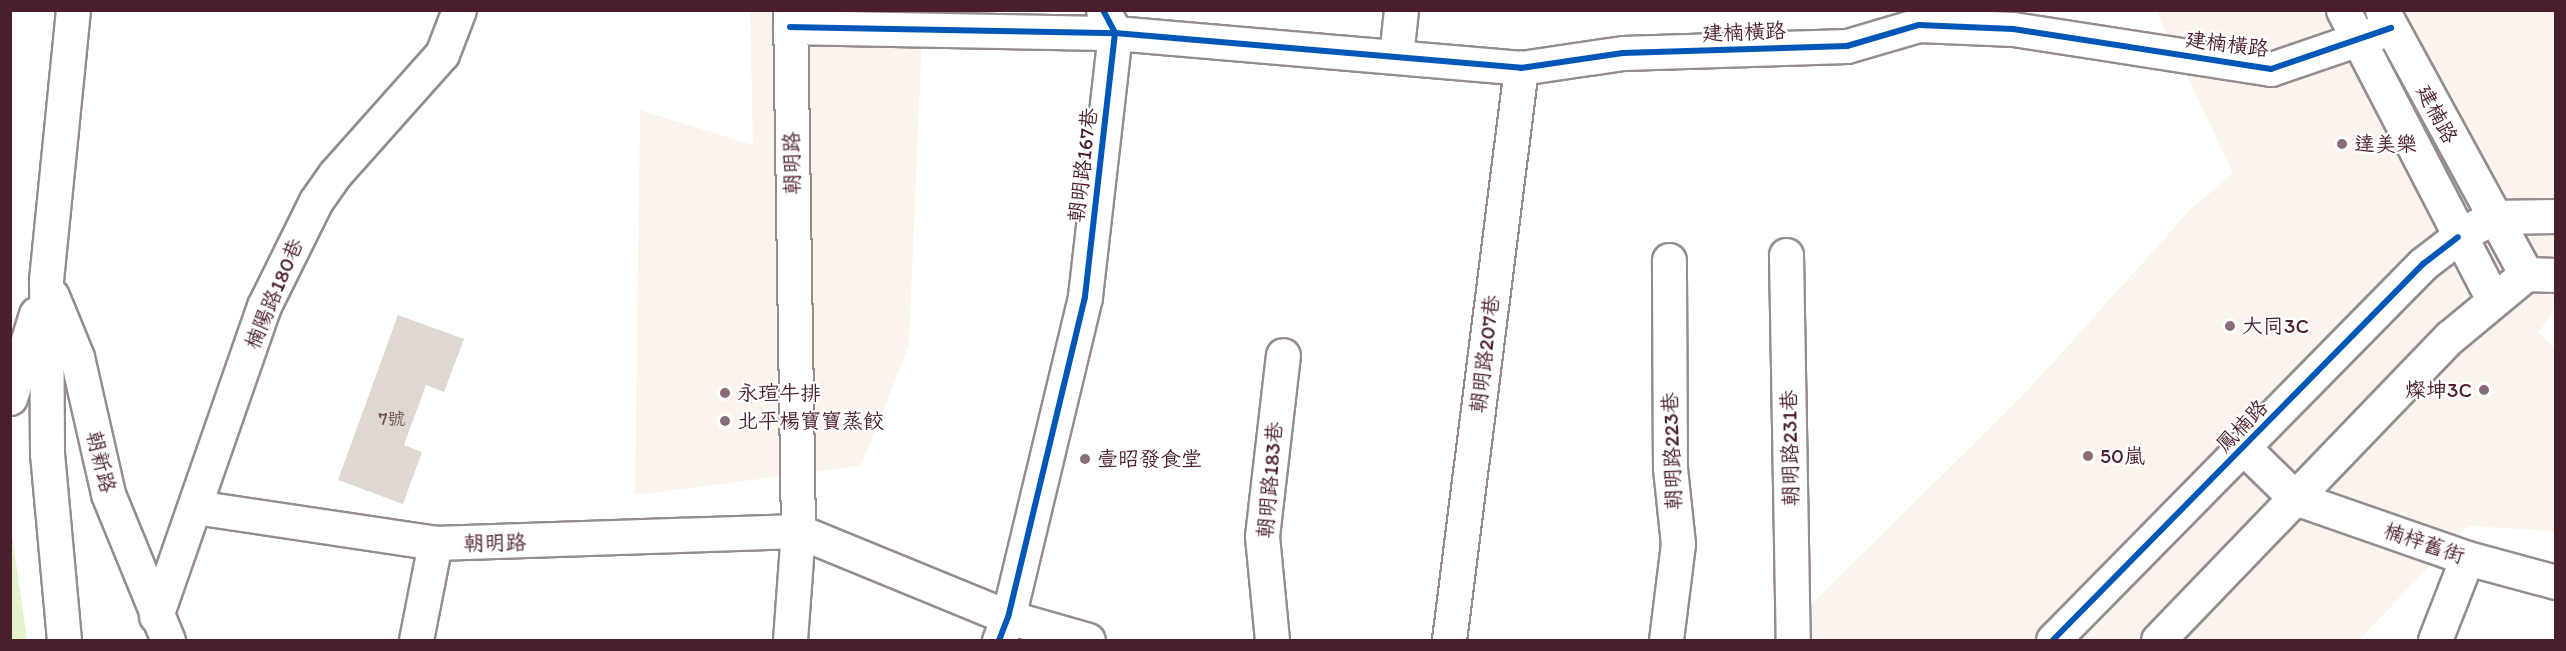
<!DOCTYPE html>
<meta charset="utf-8">
<style>
body{margin:0}
#map{position:relative;width:2566px;height:651px;overflow:hidden;background:#fff;font-family:Itim,"LXGW WenKai TC",sans-serif}
div>[style]{position:absolute}
[style*='--x']{left:calc(var(--x)*1px);top:calc(var(--y)*1px);width:calc(var(--w)*1px);rotate:calc(var(--a)*1deg)}
.built>*{inset:0;background:#faf4ed}
.green>*{inset:0;background:#e4f3cb}
.building>*{inset:0;background:#dfd8d0}
.roads{filter:drop-shadow(2px 0 #948c8e) drop-shadow(-2px 0 #948c8e) drop-shadow(0 2px #948c8e) drop-shadow(0 -2px #948c8e)}
.minor>*{height:33px;margin:-16.5px;padding:0 16.5px;transform-origin:16.5px;border-radius:16.5px;background:#fff}
.major>*{height:33px;margin:-16.5px;padding:0 16.5px;transform-origin:16.5px;border-radius:16.5px;background:#fff}
.cycleway>*{height:6px;margin:-3px;padding:0 3px;transform-origin:3px;border-radius:3px;background:#0057b8}
.dots>*{width:16px;height:16px;translate:-50% -50%;box-sizing:border-box;border:3px solid #fff;border-radius:50%}
span{translate:-50% -50%;white-space:nowrap;text-align:center;line-height:1.15;-webkit-text-stroke:4.5px #fff;paint-order:stroke}
.number-label{font-size:18px;color:#6f4d54}
.number-label span{-webkit-text-stroke-width:0}
.street-label{font-size:21px;color:#4a1f2b}
.poi-label{font-size:21px;color:#4a1f2b}
.left{translate:0 -50%;text-align:left}
.right{translate:-100% -50%;text-align:right}
.frame{position:absolute;inset:0;border:12px solid #4a1f2b;pointer-events:none}
</style>
<div id="map">
<div class="built">
<div style="clip-path:polygon(750px 11px,923px 11px,909px 345px,861px 466px,635px 495px,640px 110px,753px 145px)"></div>
<div style="clip-path:polygon(2156px 11px,2555px 11px,2555px 309px,2538px 333px,2555px 348px,2555px 531px,2468px 526px,2359px 640px,1776px 640px,2030px 388px,2190px 210px,2233px 173px)"></div>
</div>
<div class="green">
<div style="clip-path:polygon(11px 528px,27px 640px,11px 640px)"></div>
</div>
<div class="building">
<div style="clip-path:polygon(398px 315px,464px 339px,444px 392px,426px 385px,404px 445px,422px 452px,403px 504px,338px 480px)"></div>
</div>
<div class="roads">
<div class="minor">
<div style="--x:1103;--y:10;--w:26;--a:62"></div>
<div style="--x:1115;--y:33;--w:408;--a:4.9"></div>
<div style="--x:1521;--y:68;--w:103;--a:-8.4"></div>
<div style="--x:1623;--y:53;--w:224;--a:-1.8"></div>
<div style="--x:1847;--y:46;--w:75;--a:-16.3"></div>
<div style="--x:1919;--y:25;--w:94;--a:2.4"></div>
<div style="--x:2013;--y:29;--w:261;--a:8.8"></div>
<div style="--x:2271;--y:69;--w:127;--a:-18.9"></div>
<div style="--x:2343;--y:10;--w:324;--a:62.6"></div>
<div style="--x:2382;--y:10;--w:301;--a:61.4"></div>
<div style="--x:2526;--y:274;--w:30;--a:2"></div>
<div style="--x:790;--y:27;--w:325;--a:1.1"></div>
<div style="--x:1115;--y:33;--w:266;--a:96.5"></div>
<div style="--x:1085;--y:297;--w:329;--a:103.5"></div>
<div style="--x:1008;--y:617;--w:25;--a:111"></div>
<div style="--x:1396;--y:56;--w:46;--a:-83.8"></div>
<div style="--x:2477;--y:226;--w:17;--a:-31"></div>
<div style="--x:2492;--y:217;--w:64;--a:-0.9"></div>
<div style="--x:1786;--y:255;--w:385;--a:89"></div>
<div style="--x:52;--y:296;--w:66;--a:67.7"></div>
<div style="--x:77;--y:357;--w:140;--a:77.2"></div>
<div style="--x:108;--y:494;--w:158;--a:67.7"></div>
<div style="--x:10;--y:398;--w:88;--a:-72.8"></div>
<div style="--x:2244;--y:448;--w:71;--a:44.4"></div>
<div style="--x:2295;--y:498;--w:182;--a:19.2"></div>
<div style="--x:2467;--y:558;--w:92;--a:15.1"></div>
<div style="--x:195;--y:507;--w:243;--a:8.5"></div>
<div style="--x:435;--y:543;--w:363;--a:-1.9"></div>
<div style="--x:798;--y:531;--w:227;--a:22.3"></div>
<div style="--x:1008;--y:617;--w:83;--a:16"></div>
<div style="--x:156;--y:616;--w:328;--a:-70.8"></div>
<div style="--x:264;--y:306;--w:117;--a:-63.7"></div>
<div style="--x:316;--y:201;--w:33;--a:-55"></div>
<div style="--x:335;--y:174;--w:161;--a:-48.3"></div>
<div style="--x:442;--y:54;--w:47;--a:-68.9"></div>
<div style="--x:64;--y:640;--w:187;--a:-95.2"></div>
<div style="--x:47;--y:454;--w:174;--a:-90.3"></div>
<div style="--x:46;--y:280;--w:271;--a:-84.3"></div>
<div style="--x:416;--y:640;--w:99;--a:-78.9"></div>
<div style="--x:790;--y:640;--w:109;--a:-85.8"></div>
<div style="--x:798;--y:531;--w:521;--a:-90.88"></div>
<div style="--x:1272;--y:640;--w:104;--a:-95.5"></div>
<div style="--x:1262;--y:536;--w:182;--a:-83.4"></div>
<div style="--x:1449;--y:640;--w:577;--a:-82.83"></div>
<div style="--x:1666;--y:640;--w:97;--a:-82.9"></div>
<div style="--x:1678;--y:544;--w:76;--a:-96"></div>
<div style="--x:1670;--y:468;--w:208;--a:-90.3"></div>
<div style="--x:2435;--y:640;--w:88;--a:-68.7"></div>
</div>
<div class="major">
<div style="--x:2053;--y:640;--w:528;--a:-45.46"></div>
<div style="--x:2423;--y:264;--w:44;--a:-37.6"></div>
<div style="--x:2158;--y:640;--w:421;--a:-46.1"></div>
<div style="--x:2450;--y:337;--w:99;--a:-39.7"></div>
</div>
</div>
<div class="cycleway">
<div style="--x:1103;--y:10;--w:26;--a:62"></div>
<div style="--x:1115;--y:33;--w:408;--a:4.9"></div>
<div style="--x:1521;--y:68;--w:103;--a:-8.4"></div>
<div style="--x:1623;--y:53;--w:224;--a:-1.8"></div>
<div style="--x:1847;--y:46;--w:75;--a:-16.3"></div>
<div style="--x:1919;--y:25;--w:94;--a:2.4"></div>
<div style="--x:2013;--y:29;--w:261;--a:8.8"></div>
<div style="--x:2271;--y:69;--w:127;--a:-18.9"></div>
<div style="--x:790;--y:27;--w:325;--a:1.1"></div>
<div style="--x:1115;--y:33;--w:266;--a:96.5"></div>
<div style="--x:1085;--y:297;--w:329;--a:103.5"></div>
<div style="--x:1008;--y:617;--w:25;--a:111"></div>
<div style="--x:2053;--y:640;--w:528;--a:-45.46"></div>
<div style="--x:2423;--y:264;--w:44;--a:-37.6"></div>
</div>
<div class="dots">
<div style="left:2342px;top:144px;background:#896d75"></div>
<div style="left:2230px;top:326px;background:#896d75"></div>
<div style="left:2484px;top:390px;background:#896d75"></div>
<div style="left:725px;top:393px;background:#896d75"></div>
<div style="left:725px;top:421px;background:#896d75"></div>
<div style="left:2088px;top:456px;background:#896d75"></div>
<div style="left:1085px;top:459px;background:#896d75"></div>
</div>
<div class="number-label">
<span style="left:392px;top:419px">7號</span>
</div>
<div class="street-label">
<span style="left:1744px;top:32px;rotate:-2deg">建楠橫路</span>
<span style="left:2227px;top:44px;rotate:7deg">建楠橫路</span>
<span style="left:2437px;top:114px;rotate:62deg">建楠路</span>
<span style="left:792px;top:163px;rotate:-91deg">朝明路</span>
<span style="left:1083px;top:165px;rotate:-83deg">朝明路167巷</span>
<span style="left:274px;top:294px;rotate:-67deg">楠陽路180巷</span>
<span style="left:1485px;top:354px;rotate:-83deg">朝明路207巷</span>
<span style="left:2242px;top:426px;rotate:-46deg">鳳楠路</span>
<span style="left:1790px;top:448px;rotate:-91deg">朝明路231巷</span>
<span style="left:1672px;top:451px;rotate:-92deg">朝明路223巷</span>
<span style="left:101px;top:462px;rotate:76deg">朝新路</span>
<span style="left:1270px;top:480px;rotate:-85deg">朝明路183巷</span>
<span style="left:495px;top:543px;rotate:-1deg">朝明路</span>
<span style="left:2424px;top:543px;rotate:19deg">楠梓舊街</span>
</div>
<div class="poi-label">
<span class="left" style="left:2354px;top:144px">達美樂</span>
<span class="left" style="left:2242px;top:326px">大同3C</span>
<span class="right" style="left:2472px;top:390px">燦坤3C</span>
<span class="left" style="left:737px;top:393px">永瑄牛排</span>
<span class="left" style="left:737px;top:421px">北平楊寶寶蒸餃</span>
<span class="left" style="left:2100px;top:456px">50嵐</span>
<span class="left" style="left:1097px;top:459px">壹昭發食堂</span>
</div>
<div class="frame"></div>
</div>
